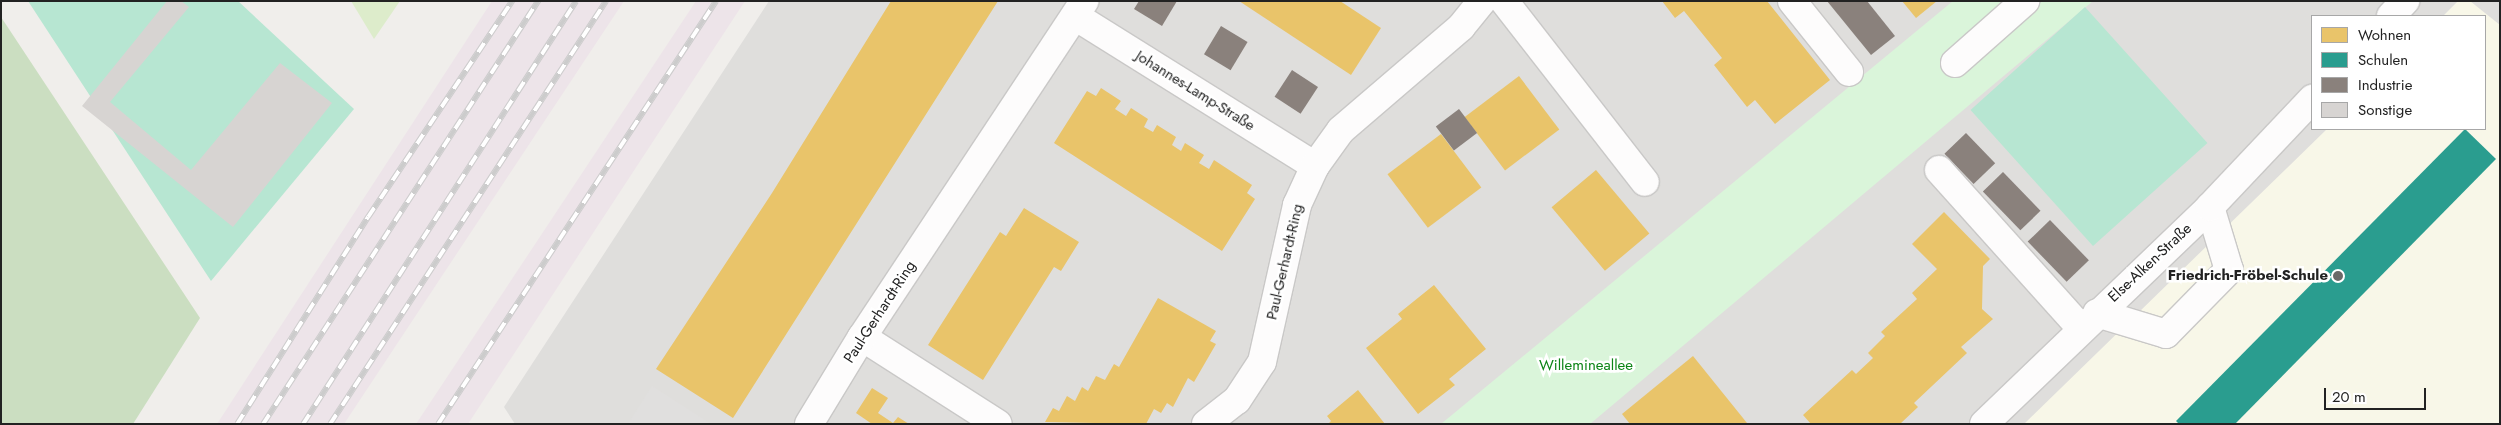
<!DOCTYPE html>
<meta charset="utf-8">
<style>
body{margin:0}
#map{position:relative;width:2501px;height:425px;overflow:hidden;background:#f0eeeb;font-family:Jost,sans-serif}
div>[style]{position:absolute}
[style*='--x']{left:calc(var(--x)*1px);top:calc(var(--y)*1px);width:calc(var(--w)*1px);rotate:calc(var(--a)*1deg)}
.residential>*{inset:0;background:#dfdedc}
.industrial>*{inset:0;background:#ede4e9}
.education>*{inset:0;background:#f8f7e8}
.grass>*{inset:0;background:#ddeccb}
.forest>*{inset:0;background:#cbdec1}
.park>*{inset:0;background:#daf5da}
.pitch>*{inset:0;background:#b7e6d2;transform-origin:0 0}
.parking>*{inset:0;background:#e0dfde}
.homes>*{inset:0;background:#e9c46a;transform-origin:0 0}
.schools>*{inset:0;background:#2a9d8f}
.industry>*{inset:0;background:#8a817c;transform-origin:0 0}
.building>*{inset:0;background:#d7d4d2}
.roads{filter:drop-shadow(1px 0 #c9c8c7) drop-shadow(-1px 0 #c9c8c7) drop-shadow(0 1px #c9c8c7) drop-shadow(0 -1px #c9c8c7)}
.minor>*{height:28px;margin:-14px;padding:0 14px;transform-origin:14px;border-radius:14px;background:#fdfcfc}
.rail>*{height:5.5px;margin-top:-2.75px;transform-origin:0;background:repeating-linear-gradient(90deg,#fff 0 11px,#ccc 0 22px);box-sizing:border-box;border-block:1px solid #ccc}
.dots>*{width:14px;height:14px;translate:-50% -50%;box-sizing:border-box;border:2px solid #fff;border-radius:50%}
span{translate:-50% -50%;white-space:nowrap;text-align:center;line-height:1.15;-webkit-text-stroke:5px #fff;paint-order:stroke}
.street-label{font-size:15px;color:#222}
.poi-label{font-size:15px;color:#222;font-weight:700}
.right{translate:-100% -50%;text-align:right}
.park-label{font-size:15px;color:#0c8416}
.frame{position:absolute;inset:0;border:2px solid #222;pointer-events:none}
.legend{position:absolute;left:2311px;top:15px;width:175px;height:115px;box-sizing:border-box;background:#fff;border:1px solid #a7a7a7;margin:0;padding:6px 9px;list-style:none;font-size:15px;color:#222}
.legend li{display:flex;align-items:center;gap:10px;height:25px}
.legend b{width:25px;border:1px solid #a7a7a7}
.scale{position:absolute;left:2324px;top:388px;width:102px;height:22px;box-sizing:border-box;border:2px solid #222;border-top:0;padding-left:6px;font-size:15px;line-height:18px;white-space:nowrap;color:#222;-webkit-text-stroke:4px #fff;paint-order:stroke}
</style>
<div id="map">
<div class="residential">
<div style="clip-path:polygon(evenodd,769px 1px,2500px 1px,2500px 424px,515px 424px,504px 407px,769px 1px,2312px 16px,2485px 16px,2485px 129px,2312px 129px,2312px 16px)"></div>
</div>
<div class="industrial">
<div style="clip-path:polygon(492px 1px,624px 1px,344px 424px,217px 424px)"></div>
<div style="clip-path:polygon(696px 1px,745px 1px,468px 424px,416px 424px)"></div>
</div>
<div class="education">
<div style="clip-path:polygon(2458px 1px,2470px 1px,2500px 25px,2500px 424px,2024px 424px,2327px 129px,2485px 129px,2485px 16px,2443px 16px)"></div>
</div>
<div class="grass">
<div style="clip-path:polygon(351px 1px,400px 1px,374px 39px)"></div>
</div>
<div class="forest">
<div style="clip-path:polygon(1px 17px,200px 318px,133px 424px,1px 424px)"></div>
</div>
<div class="park">
<div style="clip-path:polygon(1953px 1px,2093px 1px,1590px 424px,1441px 424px)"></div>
</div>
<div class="pitch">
<div style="clip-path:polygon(28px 1px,238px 1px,354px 109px,211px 281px)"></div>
<div style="left:2085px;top:7px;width:183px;height:154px;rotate:48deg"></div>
</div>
<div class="parking">
<div style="clip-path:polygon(652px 386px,711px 424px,628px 424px)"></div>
</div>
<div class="homes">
<div style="clip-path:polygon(891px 1px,998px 1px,733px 418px,656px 369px,772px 193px)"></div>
<div style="clip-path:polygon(1239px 1px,1340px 1px,1381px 28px,1351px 75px)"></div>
<div style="clip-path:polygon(1662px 1px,1767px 1px,1830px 80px,1775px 124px,1755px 100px,1747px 107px,1714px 65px,1722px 58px,1684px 11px,1675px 18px)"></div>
<div style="clip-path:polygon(1902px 1px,1937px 1px,1916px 18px)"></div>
<div style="left:1519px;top:76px;width:67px;height:68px;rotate:53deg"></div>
<div style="clip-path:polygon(1101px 88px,1121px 101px,1115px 109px,1126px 116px,1131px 108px,1148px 119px,1144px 127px,1153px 132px,1157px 125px,1176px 137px,1172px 145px,1181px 151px,1185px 143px,1204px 155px,1199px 163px,1209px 169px,1214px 160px,1252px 185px,1247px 193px,1255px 199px,1222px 251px,1054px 143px,1087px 91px,1096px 96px)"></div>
<div style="left:1441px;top:134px;width:67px;height:67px;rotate:53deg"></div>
<div style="left:1596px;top:170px;width:83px;height:58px;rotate:50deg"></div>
<div style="clip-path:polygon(1024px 208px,1079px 242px,1061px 271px,1054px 267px,983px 380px,928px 345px,1000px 232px,1006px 236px)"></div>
<div style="clip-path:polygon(1944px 212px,1990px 259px,1983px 266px,1982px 309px,1993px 319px,1961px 347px,1967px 353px,1914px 403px,1918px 407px,1900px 424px,1811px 424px,1803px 415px,1852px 370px,1856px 374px,1873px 358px,1868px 353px,1885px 336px,1881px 332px,1917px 299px,1912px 293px,1937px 269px,1912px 244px)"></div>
<div style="clip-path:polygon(1434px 285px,1486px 349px,1449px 379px,1455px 385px,1418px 414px,1366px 348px,1402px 319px,1398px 314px)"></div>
<div style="clip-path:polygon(1158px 298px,1216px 331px,1210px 341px,1216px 344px,1194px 382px,1188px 378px,1173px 407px,1167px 403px,1161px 413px,1154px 409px,1146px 424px,1045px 422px,1053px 408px,1059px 411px,1067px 396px,1075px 401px,1082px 387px,1088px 391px,1096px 376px,1105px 380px,1114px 364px,1119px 367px)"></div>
<div style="clip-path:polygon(1693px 356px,1747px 423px,1630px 424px,1622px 414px)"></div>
<div style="clip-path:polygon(872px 388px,888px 398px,878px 413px,893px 423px,898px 417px,909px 424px,872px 424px,856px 413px)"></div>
<div style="clip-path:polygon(1358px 390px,1385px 424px,1328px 424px,1331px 421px,1327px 416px)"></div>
</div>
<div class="schools">
<div style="clip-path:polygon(2465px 129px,2496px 159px,2235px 424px,2179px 424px,2176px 421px)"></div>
</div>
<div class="industry">
<div style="clip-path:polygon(1139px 1px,1177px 1px,1162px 26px,1134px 9px)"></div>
<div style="clip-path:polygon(1827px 1px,1867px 1px,1895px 36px,1871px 55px)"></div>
<div style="left:1221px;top:26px;width:31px;height:33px;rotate:31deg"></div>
<div style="left:1292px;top:70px;width:31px;height:32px;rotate:33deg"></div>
<div style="left:1459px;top:109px;width:30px;height:29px;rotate:53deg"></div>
<div style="left:1966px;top:133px;width:42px;height:30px;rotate:46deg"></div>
<div style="left:2003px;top:172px;width:54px;height:28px;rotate:46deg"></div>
<div style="left:2050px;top:220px;width:56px;height:31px;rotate:46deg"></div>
</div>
<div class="building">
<div style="clip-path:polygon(167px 1px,181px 1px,189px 7px,110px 102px,191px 170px,280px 63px,332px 103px,233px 227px,82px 106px)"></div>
</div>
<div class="roads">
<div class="minor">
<div style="--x:1504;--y:1;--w:229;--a:52.1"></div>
<div style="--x:1792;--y:1;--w:91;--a:51.2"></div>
<div style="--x:1075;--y:16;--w:283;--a:32"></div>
<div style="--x:2391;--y:16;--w:21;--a:-47"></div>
<div style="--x:1955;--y:63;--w:94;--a:-41.5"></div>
<div style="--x:1939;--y:170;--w:212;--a:48.1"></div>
<div style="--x:2097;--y:313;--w:72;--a:16.9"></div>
<div style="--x:2166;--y:334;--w:90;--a:-45.5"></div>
<div style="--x:2229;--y:270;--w:66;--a:-106.8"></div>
<div style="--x:862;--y:337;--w:161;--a:32.6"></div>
<div style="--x:809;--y:424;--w:102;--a:-58.7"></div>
<div style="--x:862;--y:337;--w:403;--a:-56.5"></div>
<div style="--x:1206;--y:424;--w:39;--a:-38"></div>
<div style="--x:1237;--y:400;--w:45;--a:-56.7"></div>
<div style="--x:1262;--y:362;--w:161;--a:-77.4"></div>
<div style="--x:1297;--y:205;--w:43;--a:-65.2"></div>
<div style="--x:1315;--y:166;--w:44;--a:-54.2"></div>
<div style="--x:1341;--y:130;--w:158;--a:-40.6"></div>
<div style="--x:1461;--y:27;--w:33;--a:-51"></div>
<div style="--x:1984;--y:424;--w:313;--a:-43.8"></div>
<div style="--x:2210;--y:207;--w:149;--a:-46.6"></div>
</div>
</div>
<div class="rail">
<div style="--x:237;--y:424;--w:245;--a:-57.7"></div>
<div style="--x:368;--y:217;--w:260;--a:-56.3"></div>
<div style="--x:263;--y:424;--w:505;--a:-56.97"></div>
<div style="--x:303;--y:424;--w:503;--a:-57.16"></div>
<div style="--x:330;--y:424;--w:505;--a:-56.88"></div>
<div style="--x:438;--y:424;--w:506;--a:-56.69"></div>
</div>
<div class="dots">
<div style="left:2338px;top:276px;background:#6a6968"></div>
</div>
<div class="street-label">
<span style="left:1195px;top:91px;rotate:32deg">Johannes-Lamp-Straße</span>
<span style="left:1285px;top:262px;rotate:-77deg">Paul-Gerhardt-Ring</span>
<span style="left:2150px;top:263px;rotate:-43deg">Else-Alken-Straße</span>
<span style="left:880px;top:312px;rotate:-57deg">Paul-Gerhardt-Ring</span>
</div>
<div class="poi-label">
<span class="right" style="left:2328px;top:276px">Friedrich-Fröbel-Schule</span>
</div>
<div class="park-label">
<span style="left:1586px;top:366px">Willemineallee</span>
</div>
<div class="frame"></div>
<ul class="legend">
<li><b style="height:14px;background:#e9c46a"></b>Wohnen</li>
<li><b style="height:14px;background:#2a9d8f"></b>Schulen</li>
<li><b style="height:14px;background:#8a817c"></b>Industrie</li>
<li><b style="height:14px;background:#d7d4d2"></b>Sonstige</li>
</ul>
<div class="scale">20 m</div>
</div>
